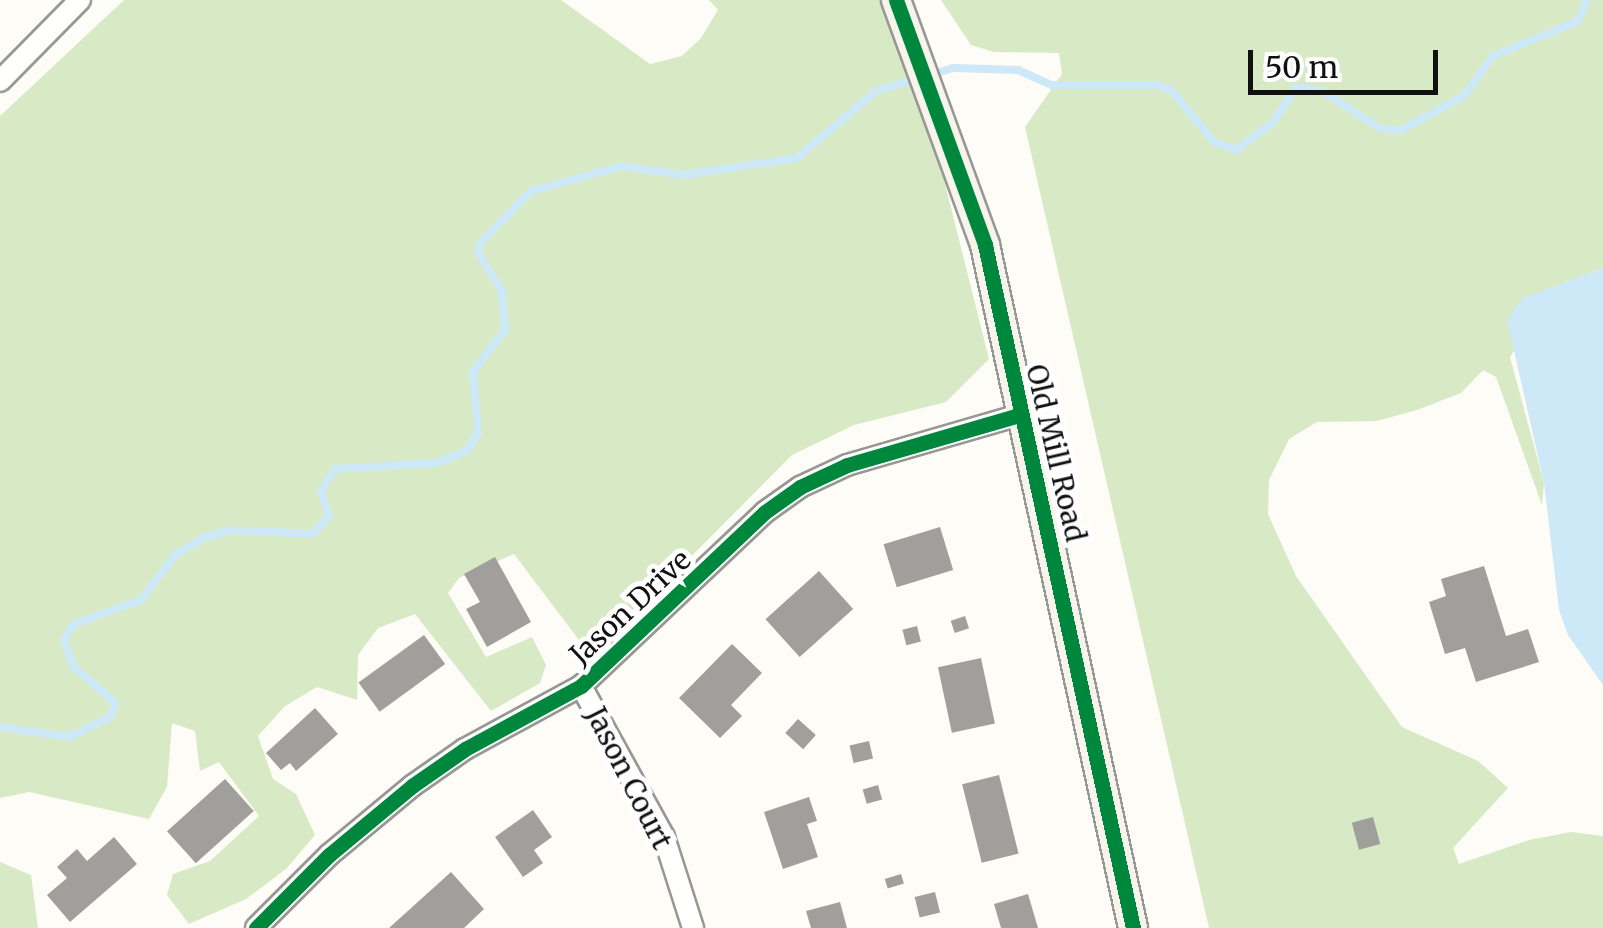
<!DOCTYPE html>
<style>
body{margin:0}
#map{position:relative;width:1603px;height:928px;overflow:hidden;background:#fdfcf7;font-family:Merriweather,serif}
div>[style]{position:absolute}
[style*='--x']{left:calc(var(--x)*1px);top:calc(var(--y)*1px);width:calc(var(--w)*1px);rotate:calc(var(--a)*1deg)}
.forest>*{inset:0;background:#d8eac5}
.water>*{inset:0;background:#cde8f7}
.stream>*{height:8px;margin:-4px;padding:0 4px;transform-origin:4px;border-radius:4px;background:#cde8f7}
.building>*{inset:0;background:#a19f9c;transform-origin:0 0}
.roads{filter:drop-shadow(2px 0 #979795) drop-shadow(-2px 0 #979795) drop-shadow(0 2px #979795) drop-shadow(0 -2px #979795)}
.street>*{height:20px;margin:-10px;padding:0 10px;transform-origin:10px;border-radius:10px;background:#fffffe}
.secondary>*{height:28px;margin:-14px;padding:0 14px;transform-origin:14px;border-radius:14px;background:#f6f4eb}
.cycleway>*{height:15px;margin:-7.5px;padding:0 7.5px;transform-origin:7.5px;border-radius:7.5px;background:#00873e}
span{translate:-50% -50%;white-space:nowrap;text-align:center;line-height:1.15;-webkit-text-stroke:10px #fff;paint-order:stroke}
.street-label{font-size:28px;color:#111}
.scale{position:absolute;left:1248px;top:50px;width:190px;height:45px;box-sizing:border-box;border:5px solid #111;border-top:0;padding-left:12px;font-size:30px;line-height:35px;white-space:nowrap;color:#111;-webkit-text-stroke:8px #fff;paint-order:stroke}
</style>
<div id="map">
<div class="forest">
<div style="clip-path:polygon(124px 0,561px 0,650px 64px,682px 56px,701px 38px,718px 10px,709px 0,881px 0,939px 160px,989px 359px,946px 402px,854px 425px,792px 455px,635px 613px,585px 648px,514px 554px,459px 578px,448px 593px,486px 657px,532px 637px,546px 665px,540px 683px,491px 711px,415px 614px,378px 628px,358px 655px,357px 700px,317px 687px,285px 706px,258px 736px,273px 779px,296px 794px,315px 835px,286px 869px,246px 899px,189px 924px,167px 895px,173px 874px,210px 861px,259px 816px,219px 762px,200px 771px,195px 731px,172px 723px,167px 787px,149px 819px,29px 792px,0 798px,0 116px)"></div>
<div style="clip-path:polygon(941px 0,1603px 0,1603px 268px,1556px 286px,1510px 357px,1544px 483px,1542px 505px,1496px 377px,1483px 370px,1461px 393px,1417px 410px,1377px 421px,1317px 422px,1289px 439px,1269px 480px,1268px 514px,1296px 576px,1402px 727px,1478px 761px,1508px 788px,1453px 848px,1459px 864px,1529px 840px,1571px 832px,1603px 836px,1603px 928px,1209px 928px,1025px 127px,1062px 74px,1059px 53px,994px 52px,971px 45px)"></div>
<div style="clip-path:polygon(0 862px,31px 875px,38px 928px,0 928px)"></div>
</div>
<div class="water">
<div style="clip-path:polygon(1603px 268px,1603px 685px,1568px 635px,1559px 610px,1544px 483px,1507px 320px,1523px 298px)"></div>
</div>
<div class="stream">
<div style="--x:930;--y:75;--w:24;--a:-17"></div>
<div style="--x:953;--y:68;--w:65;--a:1.8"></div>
<div style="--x:1018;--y:70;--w:37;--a:24"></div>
<div style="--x:1052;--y:85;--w:104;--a:0"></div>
<div style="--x:1156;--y:85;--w:16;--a:18"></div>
<div style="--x:1171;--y:90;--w:67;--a:50.4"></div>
<div style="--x:1214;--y:142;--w:23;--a:20"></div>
<div style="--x:1236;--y:150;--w:45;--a:-36.9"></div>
<div style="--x:1272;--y:123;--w:44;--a:-55.2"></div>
<div style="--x:1297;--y:87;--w:29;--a:12"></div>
<div style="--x:1325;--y:93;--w:67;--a:32.7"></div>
<div style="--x:1381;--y:129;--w:20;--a:3"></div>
<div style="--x:1401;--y:130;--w:72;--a:-28.4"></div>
<div style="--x:1464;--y:96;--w:49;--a:-54.1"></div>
<div style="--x:1493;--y:56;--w:92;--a:-22.4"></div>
<div style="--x:1578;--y:21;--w:23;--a:-67"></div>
<div style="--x:0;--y:727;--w:70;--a:8.2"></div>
<div style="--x:69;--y:737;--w:46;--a:-26"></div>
<div style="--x:110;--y:717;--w:15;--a:-70"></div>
<div style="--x:115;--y:703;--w:56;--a:-138.6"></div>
<div style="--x:73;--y:666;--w:28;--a:-109"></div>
<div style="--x:64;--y:640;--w:19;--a:-58"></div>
<div style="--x:74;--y:624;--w:71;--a:-19.7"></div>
<div style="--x:141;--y:600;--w:56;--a:-52.9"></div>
<div style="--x:175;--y:555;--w:35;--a:-31"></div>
<div style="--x:205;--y:537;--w:29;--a:-14"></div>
<div style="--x:233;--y:530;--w:80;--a:2.9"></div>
<div style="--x:313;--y:534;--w:24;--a:-48"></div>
<div style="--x:329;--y:516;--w:26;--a:-108"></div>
<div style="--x:321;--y:491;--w:26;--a:-58"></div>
<div style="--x:335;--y:469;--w:102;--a:-3.4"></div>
<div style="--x:437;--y:463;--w:32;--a:-22"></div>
<div style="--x:467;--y:451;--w:21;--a:-59"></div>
<div style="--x:478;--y:433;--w:61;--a:-94.7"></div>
<div style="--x:473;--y:372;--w:53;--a:-52.7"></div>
<div style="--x:505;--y:330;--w:39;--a:-94"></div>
<div style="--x:502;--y:291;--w:45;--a:-122.3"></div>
<div style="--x:478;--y:253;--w:11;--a:-75"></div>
<div style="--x:481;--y:242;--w:71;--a:-45.6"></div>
<div style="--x:531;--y:191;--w:94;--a:-15.4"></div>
<div style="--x:622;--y:166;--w:63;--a:8.3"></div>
<div style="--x:684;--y:175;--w:114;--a:-8.6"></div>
<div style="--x:797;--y:158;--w:104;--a:-40.3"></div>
<div style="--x:876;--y:91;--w:43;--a:-16.3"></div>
</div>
<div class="building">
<div style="left:940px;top:527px;width:45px;height:59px;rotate:73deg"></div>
<div style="clip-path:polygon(495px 557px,531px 622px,487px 647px,466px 609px,480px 602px,464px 574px)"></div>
<div style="clip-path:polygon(1484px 566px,1506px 636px,1528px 629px,1539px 662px,1476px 682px,1465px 648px,1445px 654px,1429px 602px,1446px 596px,1441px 579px)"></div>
<div style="left:819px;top:571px;width:51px;height:72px;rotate:48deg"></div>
<div style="left:965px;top:616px;width:13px;height:15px;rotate:72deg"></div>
<div style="left:917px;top:626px;width:16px;height:15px;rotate:76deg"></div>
<div style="left:424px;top:635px;width:36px;height:81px;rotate:54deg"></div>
<div style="clip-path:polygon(732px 644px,762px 673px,731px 705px,742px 716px,720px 738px,679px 698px)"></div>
<div style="left:981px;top:658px;width:67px;height:44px;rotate:78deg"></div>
<div style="clip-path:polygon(315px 708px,338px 734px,296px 771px,290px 763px,281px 770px,266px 753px)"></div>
<div style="left:798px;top:719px;width:24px;height:19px;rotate:42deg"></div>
<div style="left:869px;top:741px;width:18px;height:20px;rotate:77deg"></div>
<div style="left:999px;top:775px;width:81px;height:38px;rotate:76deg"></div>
<div style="left:225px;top:779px;width:43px;height:78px;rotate:48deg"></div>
<div style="left:878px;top:785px;width:15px;height:16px;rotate:74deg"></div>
<div style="clip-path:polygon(809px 797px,817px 821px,807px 824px,818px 857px,783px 869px,764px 812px)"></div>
<div style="clip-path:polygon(533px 810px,552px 837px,534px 850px,543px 863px,523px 877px,495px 837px)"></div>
<div style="left:1373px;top:817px;width:28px;height:22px;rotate:75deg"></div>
<div style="clip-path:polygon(114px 837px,137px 864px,70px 922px,47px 895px,67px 878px,57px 867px,77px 849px,87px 861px)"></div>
<div style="clip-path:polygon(451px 872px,484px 909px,464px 928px,389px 928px)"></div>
<div style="left:901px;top:874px;width:10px;height:17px;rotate:73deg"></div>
<div style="left:935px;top:892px;width:21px;height:21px;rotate:76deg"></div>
<div style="clip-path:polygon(1028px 894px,1038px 928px,1001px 928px,994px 904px)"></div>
<div style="clip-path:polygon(840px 902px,847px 928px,811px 928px,806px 911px)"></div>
</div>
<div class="roads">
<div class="street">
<div style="--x:0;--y:81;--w:114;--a:-45.4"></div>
<div style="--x:581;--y:686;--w:172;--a:61.2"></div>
<div style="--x:664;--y:837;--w:96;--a:72.3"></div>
<div style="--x:256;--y:928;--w:103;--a:-45"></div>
<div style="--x:329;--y:855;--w:108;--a:-39.7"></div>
<div style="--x:412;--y:786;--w:65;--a:-34.9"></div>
<div style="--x:465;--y:749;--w:132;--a:-28.5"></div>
<div style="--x:581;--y:686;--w:253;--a:-43.4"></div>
<div style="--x:765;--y:512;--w:43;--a:-35.5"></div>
<div style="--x:800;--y:487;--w:52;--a:-25.1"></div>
<div style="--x:847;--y:465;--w:179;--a:-16.2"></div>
</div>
<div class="secondary">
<div style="--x:896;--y:0;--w:261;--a:70"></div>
<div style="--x:985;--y:245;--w:699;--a:77.77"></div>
</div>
</div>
<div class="cycleway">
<div style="--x:896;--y:0;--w:261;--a:70"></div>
<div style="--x:985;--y:245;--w:699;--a:77.77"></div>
<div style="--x:256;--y:928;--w:103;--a:-45"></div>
<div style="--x:329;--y:855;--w:108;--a:-39.7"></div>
<div style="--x:412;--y:786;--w:65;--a:-34.9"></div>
<div style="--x:465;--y:749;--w:132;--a:-28.5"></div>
<div style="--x:581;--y:686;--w:253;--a:-43.4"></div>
<div style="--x:765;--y:512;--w:43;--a:-35.5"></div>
<div style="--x:800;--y:487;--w:52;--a:-25.1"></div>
<div style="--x:847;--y:465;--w:179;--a:-16.2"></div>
</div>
<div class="street-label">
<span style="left:1056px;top:453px;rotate:77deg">Old Mill Road</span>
<span style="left:630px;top:607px;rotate:-43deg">Jason Drive</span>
<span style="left:629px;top:778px;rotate:63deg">Jason Court</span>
</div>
<div class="scale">50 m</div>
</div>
